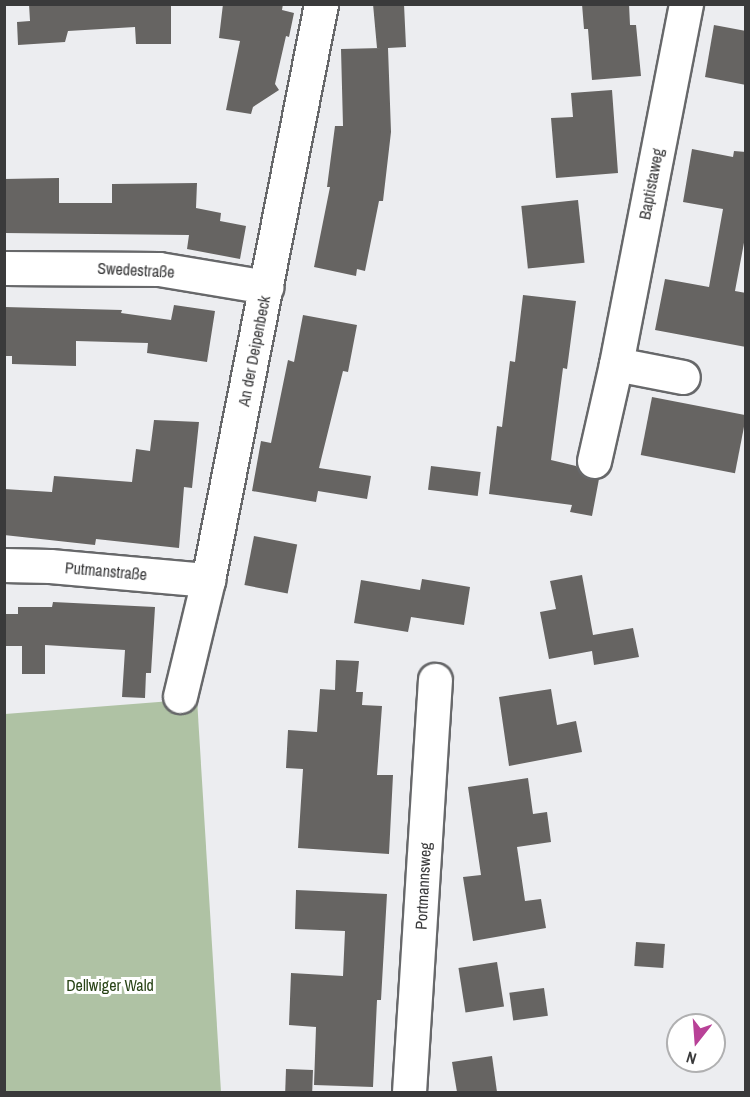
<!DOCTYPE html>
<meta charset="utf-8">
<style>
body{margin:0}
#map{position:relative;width:750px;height:1097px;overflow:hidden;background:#ecedf0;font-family:"Archivo Narrow",sans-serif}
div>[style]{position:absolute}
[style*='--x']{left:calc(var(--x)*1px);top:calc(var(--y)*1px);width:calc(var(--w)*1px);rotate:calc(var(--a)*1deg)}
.forest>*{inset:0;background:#afc2a4}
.building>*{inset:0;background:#666462;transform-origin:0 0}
.roads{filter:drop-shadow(2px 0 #67686a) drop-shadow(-2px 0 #67686a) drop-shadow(0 2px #67686a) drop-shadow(0 -2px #67686a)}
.minor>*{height:33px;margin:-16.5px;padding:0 16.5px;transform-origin:16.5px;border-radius:16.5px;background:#fff}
span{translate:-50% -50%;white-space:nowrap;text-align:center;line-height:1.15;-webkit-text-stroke:6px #fff;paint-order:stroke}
.street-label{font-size:16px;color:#3a3a3b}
.park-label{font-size:16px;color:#284316}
.frame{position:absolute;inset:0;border:6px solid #3a3a3b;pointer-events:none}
.north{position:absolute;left:666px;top:1013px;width:60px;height:60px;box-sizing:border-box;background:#fff;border:2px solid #b0b0b1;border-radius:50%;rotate:197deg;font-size:16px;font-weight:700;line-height:24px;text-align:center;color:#3a3a3b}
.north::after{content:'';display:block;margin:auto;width:21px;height:27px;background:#b84197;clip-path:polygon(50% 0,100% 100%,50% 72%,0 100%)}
</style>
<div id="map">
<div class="forest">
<div style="clip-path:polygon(197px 699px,221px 1092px,5px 1092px,5px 714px)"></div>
</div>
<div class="building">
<div style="clip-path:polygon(29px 4px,171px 4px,171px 44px,136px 44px,135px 27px,68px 31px,65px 42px,18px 45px,17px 22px,30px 21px)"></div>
<div style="clip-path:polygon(223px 4px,283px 4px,282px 10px,294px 13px,289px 37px,286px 36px,275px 84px,279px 90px,253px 107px,251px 114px,226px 110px,240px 41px,219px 38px)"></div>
<div style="clip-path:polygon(373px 4px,404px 4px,406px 47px,388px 48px,391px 132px,383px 201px,379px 201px,365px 271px,357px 269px,356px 276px,314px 267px,330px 187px,327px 187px,335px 126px,343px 126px,341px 49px,381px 48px,377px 48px)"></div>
<div style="clip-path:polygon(582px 4px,629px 4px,630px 25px,636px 25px,641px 76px,592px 80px,588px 29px,584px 29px)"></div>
<div style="clip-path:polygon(714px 25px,746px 31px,746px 85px,705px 77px)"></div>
<div style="clip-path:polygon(612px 90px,618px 173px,556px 178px,551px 118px,573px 117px,571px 93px)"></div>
<div style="clip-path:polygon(692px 149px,733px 157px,734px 151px,746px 152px,746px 232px,735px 291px,746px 293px,746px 347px,655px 330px,665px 279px,709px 287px,723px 209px,683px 202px)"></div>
<div style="clip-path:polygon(59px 178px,59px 203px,112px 203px,112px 184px,197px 183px,196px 208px,221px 213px,220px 221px,246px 226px,240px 259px,187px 249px,189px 235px,4px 233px,4px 179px)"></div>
<div style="left:578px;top:200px;width:63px;height:57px;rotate:84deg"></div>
<div style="clip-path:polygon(523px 295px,576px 301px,567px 369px,563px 368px,551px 460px,576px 466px,582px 475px,590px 479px,599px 479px,592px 516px,570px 512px,572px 505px,489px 494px,497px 426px,502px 427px,510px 361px,515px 362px)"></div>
<div style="clip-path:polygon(174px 305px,215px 311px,207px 362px,147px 353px,148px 343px,76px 341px,76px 366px,12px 364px,12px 356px,4px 356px,4px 307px,122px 310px,121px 313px,171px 320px)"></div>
<div style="clip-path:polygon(303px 315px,357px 325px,348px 372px,343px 371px,319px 468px,371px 476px,367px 499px,318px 491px,316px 502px,252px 491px,261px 441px,271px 443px,288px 360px,294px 362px)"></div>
<div style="left:652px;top:397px;width:96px;height:59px;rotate:11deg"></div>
<div style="clip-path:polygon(154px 420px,199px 422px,192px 488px,184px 487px,179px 548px,96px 539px,95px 545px,4px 535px,4px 489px,52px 492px,54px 476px,132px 482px,136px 449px,150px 451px)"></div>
<div style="left:431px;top:466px;width:50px;height:24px;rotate:7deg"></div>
<div style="left:254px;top:536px;width:44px;height:50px;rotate:11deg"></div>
<div style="clip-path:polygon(582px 575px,593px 635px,633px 628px,639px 657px,594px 665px,592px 651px,549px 659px,540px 612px,556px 609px,550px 581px)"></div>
<div style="clip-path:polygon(422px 579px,470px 587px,464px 625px,411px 617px,408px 632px,354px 623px,361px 580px,420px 590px)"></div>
<div style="clip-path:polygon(53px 602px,155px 607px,151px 673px,146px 673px,145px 698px,122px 697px,125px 650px,45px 645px,45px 674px,22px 674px,22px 646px,4px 646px,4px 614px,18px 614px,18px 607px,52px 607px)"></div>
<div style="clip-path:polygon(336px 660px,359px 661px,356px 692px,363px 692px,362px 705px,382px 706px,377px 775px,393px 775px,389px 854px,298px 848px,303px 769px,286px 768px,288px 730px,317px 732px,320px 689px,335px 690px)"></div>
<div style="clip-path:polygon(551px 689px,557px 725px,576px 721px,582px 752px,509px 766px,499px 697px)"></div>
<div style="clip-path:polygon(528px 778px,533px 814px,547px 812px,551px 842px,517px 847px,525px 901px,541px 899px,546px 928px,473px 941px,463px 877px,481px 875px,468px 787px)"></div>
<div style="clip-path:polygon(296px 890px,387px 894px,381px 1000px,377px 1000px,373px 1087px,314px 1085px,316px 1027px,289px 1025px,291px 973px,343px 976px,345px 931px,295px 929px)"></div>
<div style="left:636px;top:942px;width:29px;height:24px;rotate:4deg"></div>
<div style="left:497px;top:962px;width:45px;height:39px;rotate:81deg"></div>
<div style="left:544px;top:988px;width:28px;height:35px;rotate:82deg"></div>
<div style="clip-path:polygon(492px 1056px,497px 1092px,457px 1092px,452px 1062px)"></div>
<div style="left:286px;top:1069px;width:27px;height:23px;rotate:2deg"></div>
</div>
<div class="roads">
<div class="minor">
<div style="--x:4;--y:268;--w:155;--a:0.4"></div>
<div style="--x:159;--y:269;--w:109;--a:9.5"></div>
<div style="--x:616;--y:364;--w:367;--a:-79"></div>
<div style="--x:594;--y:461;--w:99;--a:-77.2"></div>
<div style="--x:616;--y:364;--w:68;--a:11"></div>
<div style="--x:4;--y:565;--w:46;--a:1.2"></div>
<div style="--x:50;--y:566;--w:159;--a:5.1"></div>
<div style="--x:180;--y:696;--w:119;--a:-76.4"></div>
<div style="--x:208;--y:580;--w:587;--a:-78.9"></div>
<div style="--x:409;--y:1092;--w:413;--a:-86.4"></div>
</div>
</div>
<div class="street-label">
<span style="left:651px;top:184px;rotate:-79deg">Baptistaweg</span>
<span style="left:136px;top:270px;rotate:3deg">Swedestraße</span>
<span style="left:254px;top:351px;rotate:-79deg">An der Deipenbeck</span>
<span style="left:106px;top:571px;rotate:5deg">Putmanstraße</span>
<span style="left:423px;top:886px;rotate:-87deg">Portmannsweg</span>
</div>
<div class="park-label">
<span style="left:110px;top:985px">Dellwiger Wald</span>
</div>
<div class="frame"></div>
<div class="north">N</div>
</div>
